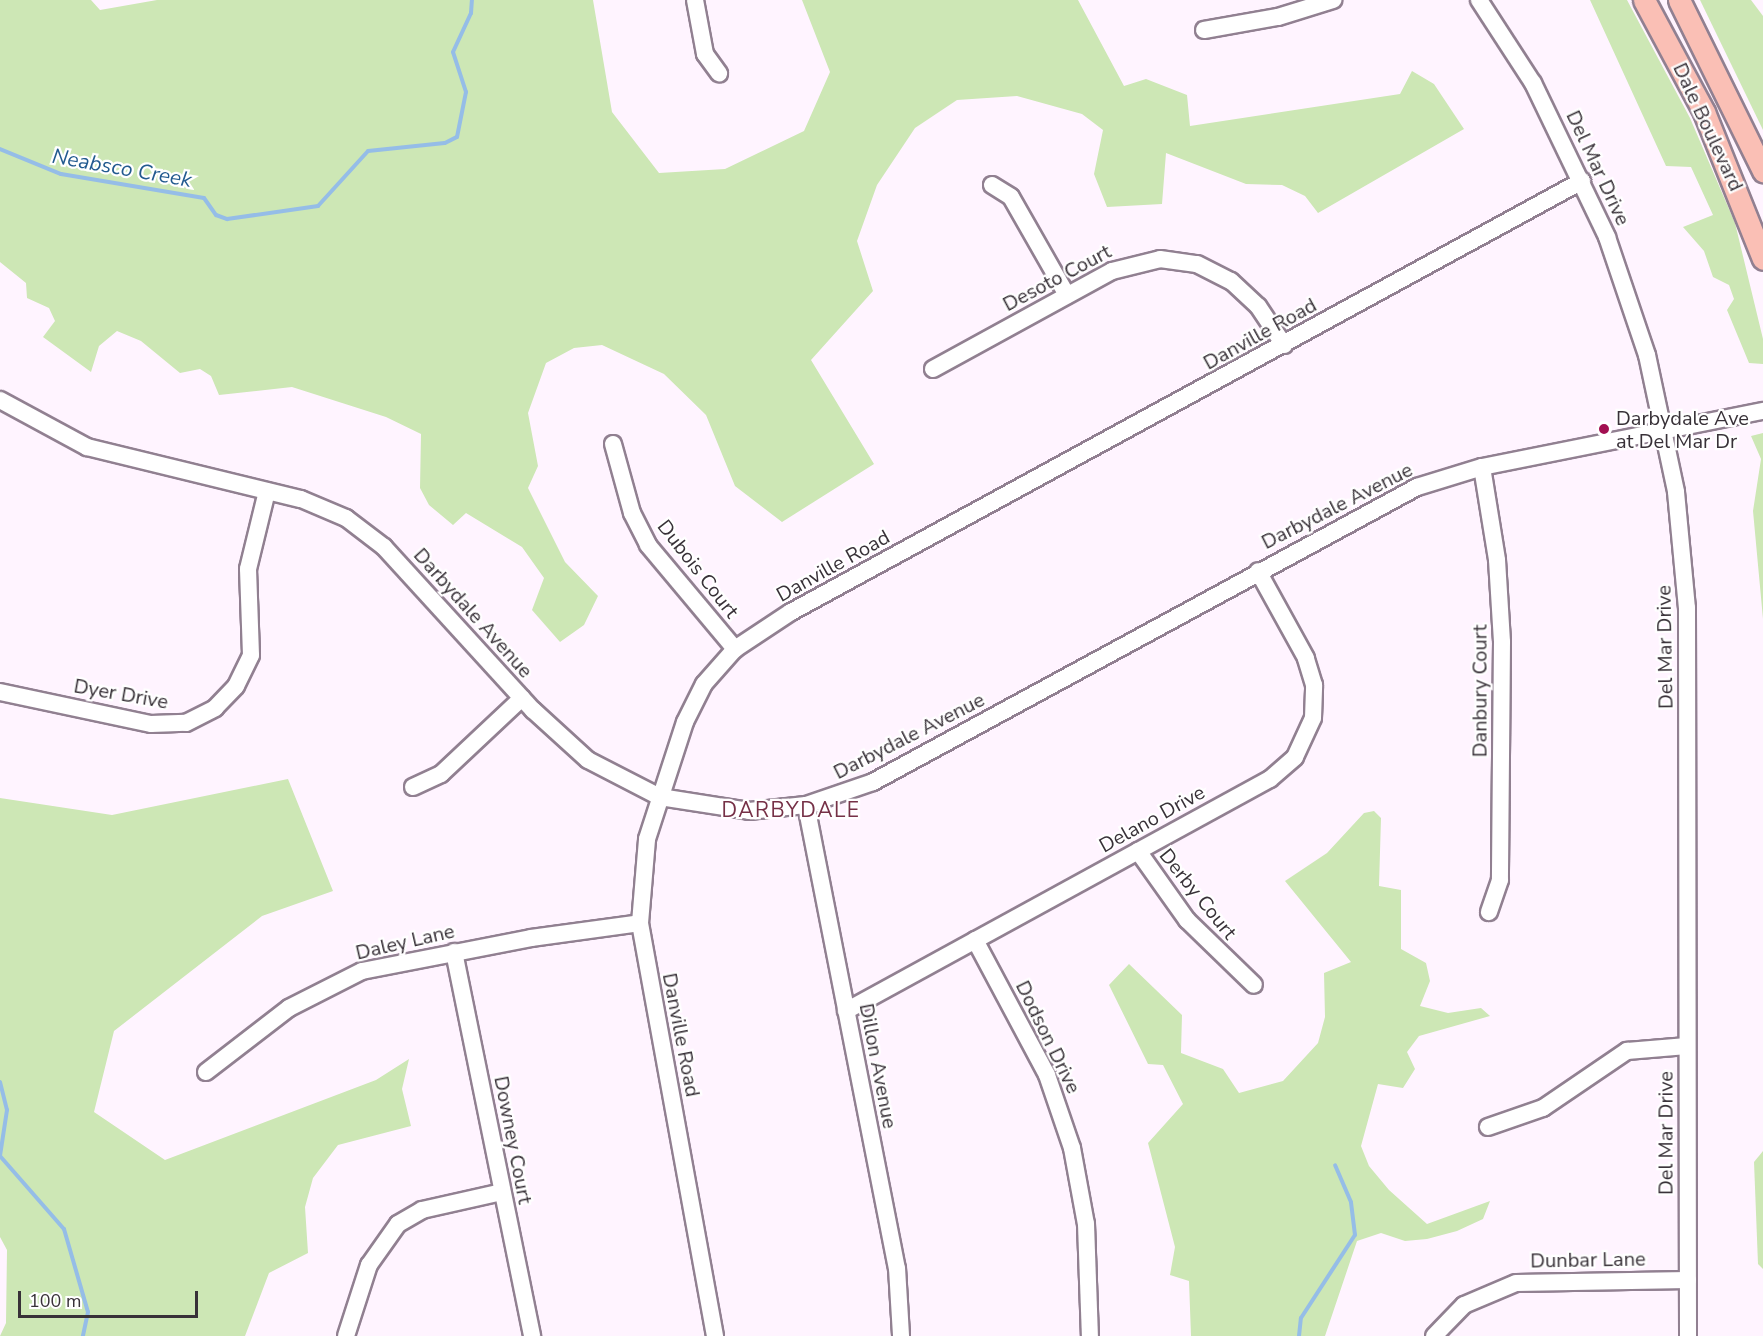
<!DOCTYPE html>
<style>
body{margin:0}
#map{position:relative;width:1763px;height:1336px;overflow:hidden;background:#fff4ff;font-family:"Nunito Sans",sans-serif}
div>[style]{position:absolute}
[style*='--x']{left:calc(var(--x)*1px);top:calc(var(--y)*1px);width:calc(var(--w)*1px);rotate:calc(var(--a)*1deg)}
.green>*{inset:0;background:#cde7b5}
.stream>*{height:4px;margin:-2px;padding:0 2px;transform-origin:2px;border-radius:2px;background:#95bde7}
.roads{filter:drop-shadow(2px 0 #918091) drop-shadow(-2px 0 #918091) drop-shadow(0 2px #918091) drop-shadow(0 -2px #918091)}
.minor>*{height:16px;margin:-8px;padding:0 8px;transform-origin:8px;border-radius:8px;background:#fff}
.major>*{height:21px;margin:-10.5px;padding:0 10.5px;transform-origin:10.5px;border-radius:10.5px;background:#fabfb5}
.dots>*{width:16px;height:16px;translate:-50% -50%;box-sizing:border-box;border:3px solid #fff;border-radius:50%}
span{translate:-50% -50%;white-space:nowrap;text-align:center;line-height:1.15;-webkit-text-stroke:4.5px #fff;paint-order:stroke}
.street-label{font-size:20px;color:#383138}
.poi-label{font-size:20px;color:#383138}
.left{translate:0 -50%;text-align:left}
.water-label{font-size:21px;color:#225a8f;font-style:italic}
.neighbourhood-label{font-size:21px;color:#763147;letter-spacing:1.5px}
.scale{position:absolute;left:18px;top:1291px;width:180px;height:27px;box-sizing:border-box;border:3px solid #383138;border-top:0;padding-left:8px;font-size:18px;line-height:21px;white-space:nowrap;color:#383138;-webkit-text-stroke:4px #fff;paint-order:stroke}
</style>
<div id="map">
<div class="green">
<div style="clip-path:polygon(0 0,91px 0,100px 10px,157px 0,593px 0,612px 112px,659px 173px,725px 169px,804px 131px,830px 72px,802px 0,1078px 0,1124px 86px,1146px 79px,1187px 95px,1190px 126px,1400px 94px,1412px 71px,1434px 84px,1464px 129px,1318px 213px,1305px 196px,1282px 185px,1246px 184px,1166px 153px,1162px 204px,1107px 207px,1094px 174px,1103px 130px,1082px 114px,1017px 96px,957px 100px,915px 128px,877px 185px,857px 241px,873px 291px,811px 360px,874px 464px,782px 522px,735px 486px,706px 415px,664px 374px,602px 345px,574px 348px,546px 363px,528px 413px,538px 466px,528px 488px,565px 562px,598px 596px,584px 625px,560px 642px,532px 610px,544px 578px,522px 547px,466px 513px,453px 525px,429px 505px,420px 488px,421px 434px,386px 417px,292px 387px,219px 395px,211px 376px,200px 369px,180px 373px,141px 341px,117px 331px,99px 346px,91px 372px,43px 337px,55px 321px,49px 308px,27px 298px,26px 283px,0 262px)"></div>
<div style="clip-path:polygon(1590px 0,1627px 0,1690px 118px,1735px 223px,1763px 339px,1763px 364px,1749px 363px,1727px 310px,1734px 299px,1729px 285px,1713px 277px,1704px 251px,1683px 227px,1713px 215px,1691px 167px,1666px 166px)"></div>
<div style="clip-path:polygon(1700px 0,1751px 0,1763px 16px,1763px 130px)"></div>
<div style="clip-path:polygon(1763px 433px,1763px 619px,1753px 511px,1761px 459px,1751px 436px)"></div>
<div style="clip-path:polygon(288px 779px,333px 891px,262px 916px,114px 1031px,94px 1112px,165px 1160px,376px 1080px,409px 1059px,402px 1089px,411px 1126px,338px 1145px,313px 1178px,305px 1207px,308px 1253px,269px 1273px,245px 1336px,0 1336px,6px 1323px,7px 1250px,0 1237px,0 798px,112px 815px)"></div>
<div style="clip-path:polygon(1374px 811px,1381px 818px,1379px 886px,1401px 890px,1401px 949px,1426px 963px,1430px 981px,1420px 1006px,1448px 1013px,1481px 1008px,1490px 1016px,1419px 1036px,1407px 1052px,1415px 1069px,1403px 1088px,1378px 1084px,1361px 1146px,1369px 1166px,1389px 1190px,1427px 1224px,1490px 1201px,1483px 1219px,1457px 1231px,1427px 1239px,1405px 1241px,1381px 1233px,1357px 1241px,1325px 1336px,1191px 1336px,1189px 1281px,1170px 1275px,1175px 1247px,1148px 1143px,1183px 1104px,1163px 1065px,1148px 1064px,1109px 985px,1129px 964px,1182px 1015px,1181px 1053px,1223px 1069px,1239px 1093px,1283px 1081px,1318px 1043px,1325px 1017px,1324px 973px,1351px 962px,1285px 881px,1327px 853px,1364px 813px)"></div>
<div style="clip-path:polygon(1763px 1151px,1763px 1269px,1758px 1264px,1754px 1162px)"></div>
</div>
<div class="stream">
<div style="--x:0;--y:149;--w:66;--a:22.3"></div>
<div style="--x:61;--y:174;--w:145;--a:9.5"></div>
<div style="--x:204;--y:198;--w:21;--a:55"></div>
<div style="--x:216;--y:215;--w:12;--a:20"></div>
<div style="--x:227;--y:219;--w:92;--a:-8.1"></div>
<div style="--x:318;--y:206;--w:74;--a:-47.7"></div>
<div style="--x:368;--y:151;--w:77;--a:-5.9"></div>
<div style="--x:445;--y:143;--w:13;--a:-27"></div>
<div style="--x:457;--y:137;--w:46;--a:-78.7"></div>
<div style="--x:466;--y:92;--w:42;--a:-108"></div>
<div style="--x:453;--y:52;--w:43;--a:-65.2"></div>
<div style="--x:471;--y:13;--w:13;--a:-86"></div>
<div style="--x:0;--y:1082;--w:29;--a:76"></div>
<div style="--x:7;--y:1110;--w:47;--a:98.7"></div>
<div style="--x:0;--y:1156;--w:97;--a:48.8"></div>
<div style="--x:64;--y:1229;--w:86;--a:73.9"></div>
<div style="--x:88;--y:1312;--w:25;--a:102"></div>
<div style="--x:1299;--y:1336;--w:18;--a:-84"></div>
<div style="--x:1301;--y:1318;--w:99;--a:-57"></div>
<div style="--x:1355;--y:1235;--w:33;--a:-97"></div>
<div style="--x:1351;--y:1202;--w:40;--a:-113.4"></div>
</div>
<div class="roads">
<div class="minor">
<div style="--x:695;--y:0;--w:55;--a:79.5"></div>
<div style="--x:705;--y:54;--w:24;--a:54"></div>
<div style="--x:1479;--y:0;--w:99;--a:57"></div>
<div style="--x:1533;--y:83;--w:171;--a:64.3"></div>
<div style="--x:1607;--y:237;--w:125;--a:71.3"></div>
<div style="--x:1647;--y:355;--w:140;--a:78"></div>
<div style="--x:1676;--y:492;--w:117;--a:84.6"></div>
<div style="--x:1687;--y:608;--w:728;--a:89.92"></div>
<div style="--x:1204;--y:30;--w:75;--a:-10"></div>
<div style="--x:1278;--y:17;--w:58;--a:-17.2"></div>
<div style="--x:992;--y:185;--w:22;--a:32"></div>
<div style="--x:1011;--y:197;--w:113;--a:60.3"></div>
<div style="--x:933;--y:369;--w:204;--a:-28.7"></div>
<div style="--x:1112;--y:271;--w:49;--a:-14"></div>
<div style="--x:1160;--y:259;--w:37;--a:8"></div>
<div style="--x:1197;--y:264;--w:38;--a:27"></div>
<div style="--x:1231;--y:281;--w:37;--a:43"></div>
<div style="--x:1258;--y:306;--w:47;--a:56.3"></div>
<div style="--x:0;--y:400;--w:99;--a:28.4"></div>
<div style="--x:87;--y:447;--w:220;--a:13.7"></div>
<div style="--x:301;--y:499;--w:49;--a:22.9"></div>
<div style="--x:346;--y:518;--w:48;--a:37.3"></div>
<div style="--x:384;--y:547;--w:221;--a:47.6"></div>
<div style="--x:533;--y:710;--w:74;--a:42.3"></div>
<div style="--x:588;--y:760;--w:81;--a:27.2"></div>
<div style="--x:660;--y:797;--w:90;--a:8.9"></div>
<div style="--x:749;--y:811;--w:57;--a:-6"></div>
<div style="--x:806;--y:805;--w:71;--a:-18.9"></div>
<div style="--x:873;--y:782;--w:619;--a:-28.47"></div>
<div style="--x:1417;--y:487;--w:68;--a:-17.1"></div>
<div style="--x:1482;--y:467;--w:287;--a:-11.3"></div>
<div style="--x:613;--y:444;--w:72;--a:74.6"></div>
<div style="--x:632;--y:513;--w:36;--a:63"></div>
<div style="--x:648;--y:545;--w:136;--a:50.1"></div>
<div style="--x:1482;--y:467;--w:94;--a:80.8"></div>
<div style="--x:1497;--y:560;--w:82;--a:86.5"></div>
<div style="--x:1502;--y:642;--w:238;--a:90.5"></div>
<div style="--x:1500;--y:880;--w:34;--a:109"></div>
<div style="--x:0;--y:692;--w:154;--a:12"></div>
<div style="--x:151;--y:724;--w:35;--a:-2"></div>
<div style="--x:186;--y:723;--w:33;--a:-27"></div>
<div style="--x:215;--y:708;--w:30;--a:-46"></div>
<div style="--x:236;--y:686;--w:34;--a:-64"></div>
<div style="--x:251;--y:655;--w:86;--a:-92"></div>
<div style="--x:248;--y:569;--w:80;--a:-76.3"></div>
<div style="--x:413;--y:787;--w:31;--a:-25"></div>
<div style="--x:441;--y:774;--w:111;--a:-43.2"></div>
<div style="--x:806;--y:805;--w:472;--a:78.9"></div>
<div style="--x:897;--y:1268;--w:68;--a:86.6"></div>
<div style="--x:1138;--y:851;--w:85;--a:54.6"></div>
<div style="--x:1187;--y:920;--w:93;--a:44.1"></div>
<div style="--x:975;--y:940;--w:153;--a:61.9"></div>
<div style="--x:1047;--y:1075;--w:77;--a:71.1"></div>
<div style="--x:1072;--y:1148;--w:77;--a:79.6"></div>
<div style="--x:1086;--y:1224;--w:112;--a:88"></div>
<div style="--x:454;--y:952;--w:392;--a:78.5"></div>
<div style="--x:846;--y:1011;--w:483;--a:-28.7"></div>
<div style="--x:1270;--y:779;--w:33;--a:-41"></div>
<div style="--x:1295;--y:757;--w:43;--a:-65.2"></div>
<div style="--x:1313;--y:718;--w:33;--a:-88"></div>
<div style="--x:1314;--y:685;--w:28;--a:-107"></div>
<div style="--x:1306;--y:658;--w:99;--a:-118.9"></div>
<div style="--x:206;--y:1072;--w:105;--a:-37.6"></div>
<div style="--x:289;--y:1008;--w:82;--a:-26.9"></div>
<div style="--x:362;--y:971;--w:172;--a:-11"></div>
<div style="--x:531;--y:938;--w:110;--a:-7.8"></div>
<div style="--x:1488;--y:1127;--w:58;--a:-19.1"></div>
<div style="--x:1543;--y:1108;--w:102;--a:-34.2"></div>
<div style="--x:1627;--y:1051;--w:60;--a:-4.8"></div>
<div style="--x:346;--y:1336;--w:75;--a:-72.1"></div>
<div style="--x:369;--y:1265;--w:50;--a:-54.7"></div>
<div style="--x:398;--y:1224;--w:28;--a:-30"></div>
<div style="--x:422;--y:1210;--w:82;--a:-12.7"></div>
<div style="--x:715;--y:1336;--w:420;--a:-100.3"></div>
<div style="--x:640;--y:923;--w:84;--a:-85.2"></div>
<div style="--x:647;--y:839;--w:123;--a:-72"></div>
<div style="--x:685;--y:722;--w:42;--a:-63.4"></div>
<div style="--x:704;--y:684;--w:47;--a:-48.5"></div>
<div style="--x:735;--y:649;--w:67;--a:-33.5"></div>
<div style="--x:791;--y:612;--w:901;--a:-28.59"></div>
<div style="--x:1434;--y:1336;--w:43;--a:-45.9"></div>
<div style="--x:1464;--y:1305;--w:56;--a:-22.9"></div>
<div style="--x:1516;--y:1283;--w:172;--a:-1"></div>
</div>
<div class="major">
<div style="--x:1644;--y:0;--w:127;--a:61.8"></div>
<div style="--x:1704;--y:112;--w:158;--a:68.1"></div>
<div style="--x:1679;--y:0;--w:191;--a:63.8"></div>
</div>
</div>
<div class="dots">
<div style="left:1604px;top:429px;background:#a20f51"></div>
</div>
<div class="street-label">
<span style="left:1708px;top:127px;rotate:65deg">Dale Boulevard</span>
<span style="left:1598px;top:168px;rotate:65deg">Del Mar Drive</span>
<span style="left:1057px;top:278px;rotate:-28deg">Desoto Court</span>
<span style="left:1260px;top:334px;rotate:-29deg">Danville Road</span>
<span style="left:1337px;top:506px;rotate:-27deg">Darbydale Avenue</span>
<span style="left:833px;top:566px;rotate:-29deg">Danville Road</span>
<span style="left:698px;top:569px;rotate:52deg">Dubois Court</span>
<span style="left:473px;top:613px;rotate:48deg">Darbydale Avenue</span>
<span style="left:1665px;top:647px;rotate:-91deg">Del Mar Drive</span>
<span style="left:1480px;top:691px;rotate:-90deg">Danbury Court</span>
<span style="left:121px;top:694px;rotate:10deg">Dyer Drive</span>
<span style="left:909px;top:736px;rotate:-27deg">Darbydale Avenue</span>
<span style="left:1152px;top:819px;rotate:-29deg">Delano Drive</span>
<span style="left:1198px;top:894px;rotate:51deg">Derby Court</span>
<span style="left:405px;top:942px;rotate:-13deg">Daley Lane</span>
<span style="left:681px;top:1035px;rotate:79deg">Danville Road</span>
<span style="left:1048px;top:1037px;rotate:64deg">Dodson Drive</span>
<span style="left:878px;top:1066px;rotate:79deg">Dillon Avenue</span>
<span style="left:1666px;top:1133px;rotate:-90deg">Del Mar Drive</span>
<span style="left:513px;top:1140px;rotate:79deg">Downey Court</span>
<span style="left:1588px;top:1260px;rotate:-1deg">Dunbar Lane</span>
</div>
<div class="poi-label">
<span class="left" style="left:1616px;top:430px">Darbydale Ave<br>at Del Mar Dr</span>
</div>
<div class="water-label">
<span style="left:122px;top:168px;rotate:10deg">Neabsco Creek</span>
</div>
<div class="neighbourhood-label">
<span style="left:791px;top:810px">DARBYDALE</span>
</div>
<div class="scale">100 m</div>
</div>
